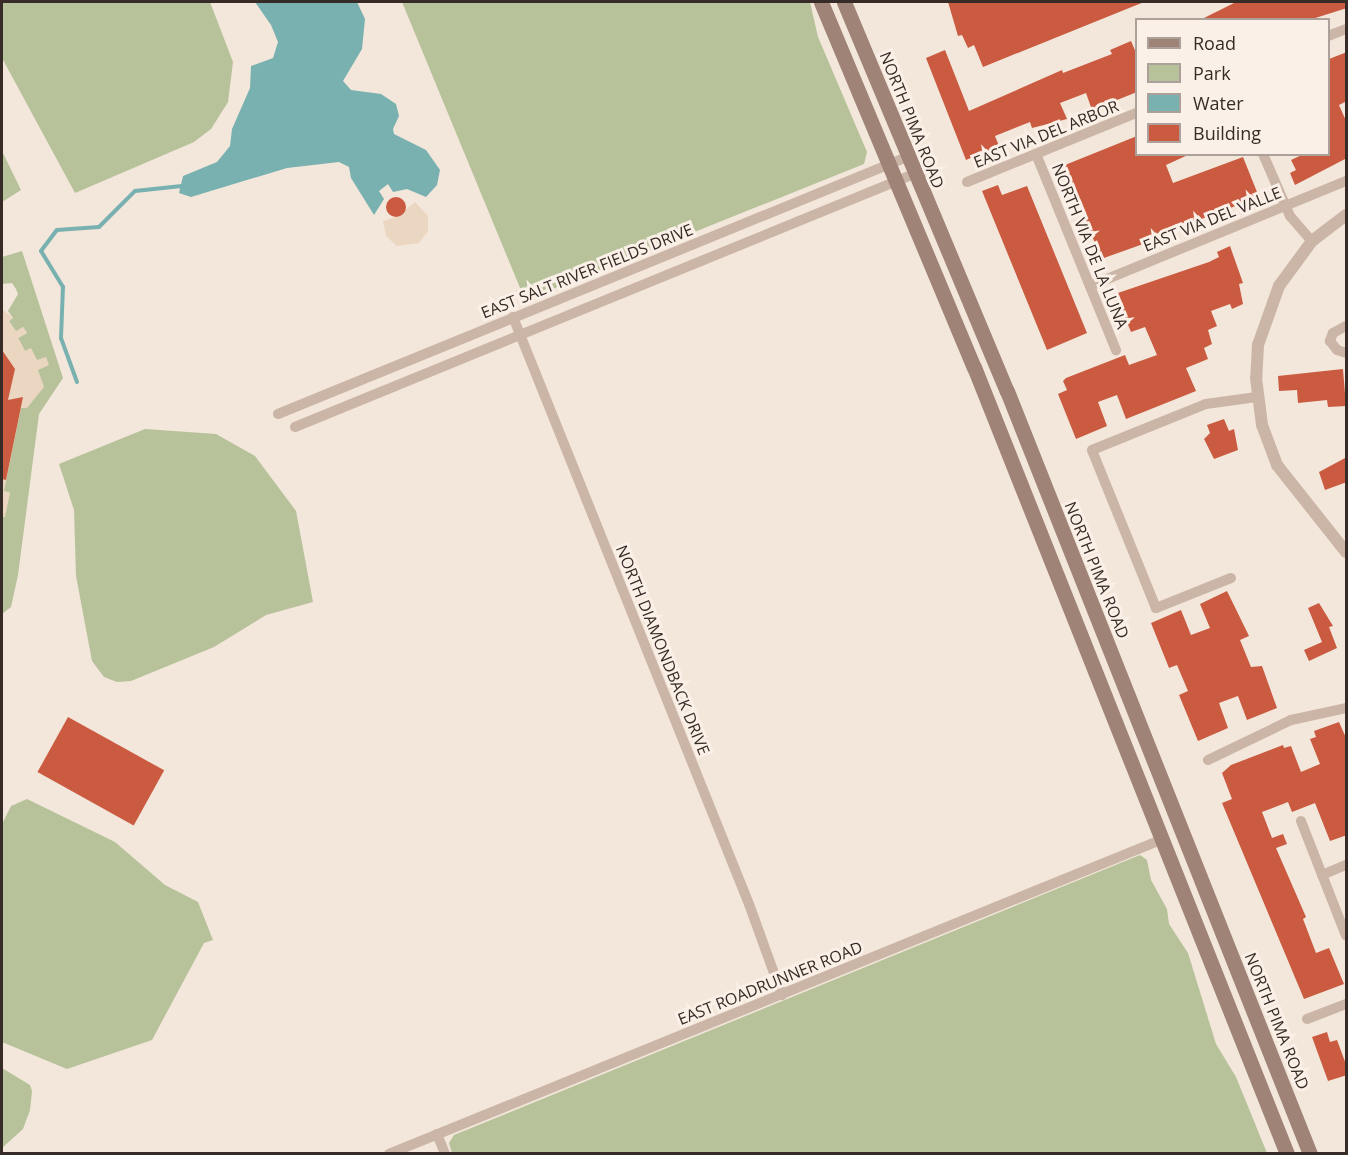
<!DOCTYPE html>
<style>
body{margin:0}
#map{position:relative;width:1348px;height:1155px;overflow:hidden;background:#f3e6da;font-family:"Open Sans",sans-serif}
div>[style]{position:absolute}
[style*='--x']{left:calc(var(--x)*1px);top:calc(var(--y)*1px);width:calc(var(--w)*1px);rotate:calc(var(--a)*1deg)}
.green>*{inset:0;background:#b7c29a}
.plaza>*{inset:0;background:#ebd6c1}
.water>*{inset:0;background:#78b1b0}
.stream>*{height:4px;margin:-2px;padding:0 2px;transform-origin:2px;border-radius:2px;background:#78b1b0}
.building>*{inset:0;background:#ca5b40;transform-origin:0 0}
.round{border-radius:50%}
.minor>*{height:10px;margin:-5px;padding:0 5px;transform-origin:5px;border-radius:5px;background:#cbb5a6}
.tertiary>*{height:12px;margin:-6px;padding:0 6px;transform-origin:6px;border-radius:6px;background:#cbb5a6}
.secondary>*{height:15px;margin:-7.5px;padding:0 7.5px;transform-origin:7.5px;border-radius:7.5px;background:#9f8377}
span{translate:-50% -50%;white-space:nowrap;text-align:center;line-height:1.15;-webkit-text-stroke:6px #faf0e7;paint-order:stroke}
.street-label{font-size:16px;color:#372b27}
.frame{position:absolute;inset:0;border:3px solid #372b27;pointer-events:none}
.legend{position:absolute;left:1135px;top:18px;width:195px;height:138px;box-sizing:border-box;background:#faf0e7;border:2px solid #aca19a;margin:0;padding:8px 10px;list-style:none;font-size:18px;color:#372b27}
.legend li{display:flex;align-items:center;gap:12px;height:30px}
.legend b{width:30px;border:2px solid #aca19a}
</style>
<div id="map">
<div class="green">
<div style="clip-path:polygon(2px 2px,210px 2px,233px 62px,228px 102px,211px 129px,194px 142px,75px 193px,2px 58px)"></div>
<div style="clip-path:polygon(402px 2px,810px 2px,818px 37px,867px 152px,864px 164px,525px 300px)"></div>
<div style="clip-path:polygon(2px 151px,21px 190px,2px 202px)"></div>
<div style="clip-path:polygon(22px 251px,63px 378px,39px 414px,18px 575px,11px 607px,2px 614px,2px 517px,10px 493px,4px 491px,2px 350px,37px 370px,37px 360px,25px 351px,18px 338px,27px 333px,23px 327px,16px 332px,9px 321px,13px 318px,8px 311px,18px 294px,16px 289px,12px 283px,2px 284px,2px 257px)"></div>
<div style="clip-path:polygon(145px 429px,216px 434px,255px 456px,296px 511px,313px 602px,266px 615px,214px 647px,131px 681px,117px 682px,104px 677px,92px 661px,76px 576px,74px 510px,59px 464px)"></div>
<div style="clip-path:polygon(27px 799px,115px 842px,165px 885px,198px 902px,213px 940px,204px 943px,152px 1040px,67px 1069px,2px 1042px,2px 824px,11px 806px)"></div>
<div style="clip-path:polygon(1140px 855px,1147px 860px,1151px 880px,1167px 909px,1169px 924px,1188px 953px,1216px 1044px,1236px 1077px,1267px 1153px,452px 1153px,449px 1143px,454px 1135px)"></div>
<div style="clip-path:polygon(2px 1068px,30px 1085px,32px 1091px,30px 1110px,23px 1129px,2px 1148px)"></div>
</div>
<div class="plaza">
<div style="clip-path:polygon(415px 202px,428px 216px,428px 231px,419px 243px,397px 246px,386px 236px,383px 221px,397px 217px)"></div>
<div style="clip-path:polygon(2px 309px,13px 318px,9px 321px,16px 331px,23px 327px,27px 333px,18px 338px,25px 351px,31px 348px,37px 360px,46px 357px,49px 365px,38px 370px,44px 387px,27px 408px,21px 408px,4px 491px,10px 493px,5px 517px,2px 517px)"></div>
</div>
<div class="water">
<div style="clip-path:polygon(255px 2px,357px 2px,365px 19px,362px 49px,343px 81px,351px 90px,381px 94px,396px 104px,399px 116px,393px 129px,394px 134px,426px 150px,440px 170px,437px 185px,426px 197px,407px 189px,393px 192px,388px 184px,379px 191px,384px 199px,374px 215px,351px 178px,349px 167px,339px 162px,287px 168px,191px 197px,179px 193px,183px 176px,217px 162px,230px 146px,232px 129px,250px 88px,251px 66px,273px 58px,278px 42px,271px 25px)"></div>
</div>
<div class="stream">
<div style="--x:77;--y:382;--w:47;--a:-110"></div>
<div style="--x:61;--y:338;--w:51;--a:-87.8"></div>
<div style="--x:63;--y:287;--w:42;--a:-121.4"></div>
<div style="--x:41;--y:251;--w:26;--a:-53"></div>
<div style="--x:57;--y:230;--w:42;--a:-4.1"></div>
<div style="--x:99;--y:227;--w:51;--a:-45"></div>
<div style="--x:135;--y:191;--w:47;--a:-6.1"></div>
</div>
<div class="building">
<div style="clip-path:polygon(948px 2px,1144px 2px,983px 67px,974px 45px,968px 48px,962px 35px,958px 36px)"></div>
<div style="clip-path:polygon(1236px 2px,1347px 2px,1347px 8px,1309px 20px,1200px 20px)"></div>
<div style="clip-path:polygon(1131px 41px,1137px 55px,1137px 92px,1092px 110px,1086px 93px,1060px 103px,1067px 119px,1032px 128px,1030px 122px,995px 136px,999px 146px,966px 160px,926px 58px,945px 50px,969px 111px,1062px 70px,1063px 73px,1112px 54px,1110px 50px)"></div>
<div style="clip-path:polygon(1347px 52px,1347px 101px,1339px 105px,1347px 123px,1347px 158px,1295px 185px,1290px 173px,1296px 170px,1291px 160px,1304px 154px,1329px 154px,1329px 59px)"></div>
<div style="clip-path:polygon(1137px 136px,1137px 154px,1190px 154px,1166px 165px,1173px 183px,1243px 157px,1259px 197px,1191px 223px,1190px 220px,1144px 239px,1146px 243px,1101px 259px,1065px 165px)"></div>
<div style="clip-path:polygon(998px 185px,1002px 195px,1027px 186px,1087px 333px,1047px 350px,982px 191px)"></div>
<div class="round" style="left:386px;top:197px;width:20px;height:20px"></div>
<div style="clip-path:polygon(1230px 246px,1243px 283px,1239px 284px,1243px 304px,1232px 309px,1230px 304px,1211px 311px,1217px 326px,1208px 330px,1212px 344px,1204px 348px,1208px 359px,1186px 368px,1196px 391px,1126px 419px,1117px 395px,1098px 402px,1107px 426px,1076px 439px,1058px 394px,1067px 390px,1063px 381px,1066px 378px,1125px 355px,1129px 365px,1157px 355px,1145px 327px,1131px 332px,1120px 305px,1114px 303px,1112px 295px,1209px 262px,1219px 257px,1217px 252px)"></div>
<div style="clip-path:polygon(2px 350px,15px 369px,8px 400px,23px 397px,6px 480px,2px 479px)"></div>
<div style="clip-path:polygon(1343px 369px,1346px 406px,1328px 407px,1327px 400px,1298px 403px,1297px 390px,1279px 391px,1278px 376px)"></div>
<div style="clip-path:polygon(1224px 419px,1229px 431px,1234px 429px,1238px 450px,1214px 459px,1204px 439px,1210px 433px,1207px 425px)"></div>
<div style="clip-path:polygon(1347px 457px,1347px 482px,1325px 490px,1319px 472px)"></div>
<div style="clip-path:polygon(1227px 591px,1249px 636px,1240px 640px,1251px 667px,1262px 666px,1277px 708px,1247px 720px,1238px 696px,1219px 703px,1228px 728px,1198px 741px,1179px 695px,1188px 691px,1177px 665px,1169px 668px,1151px 623px,1181px 610px,1191px 635px,1210px 628px,1200px 604px)"></div>
<div style="clip-path:polygon(1319px 603px,1333px 626px,1329px 627px,1337px 648px,1309px 661px,1304px 650px,1322px 642px,1308px 608px)"></div>
<div style="left:68px;top:717px;width:110px;height:63px;rotate:29deg"></div>
<div style="clip-path:polygon(1339px 722px,1347px 740px,1347px 835px,1330px 841px,1315px 803px,1292px 812px,1288px 802px,1262px 812px,1272px 838px,1283px 834px,1287px 844px,1276px 848px,1306px 917px,1303px 919px,1316px 953px,1329px 948px,1344px 984px,1304px 999px,1222px 803px,1232px 799px,1222px 773px,1231px 765px,1283px 745px,1284px 748px,1291px 746px,1301px 772px,1320px 764px,1310px 739px,1316px 737px,1314px 731px)"></div>
<div style="clip-path:polygon(1327px 1032px,1330px 1042px,1337px 1040px,1347px 1067px,1347px 1075px,1328px 1081px,1312px 1037px)"></div>
</div>
<div class="minor">
<div style="--x:1328;--y:36;--w:19;--a:-21"></div>
<div style="--x:1036;--y:154;--w:212;--a:67.8"></div>
<div style="--x:1263;--y:154;--w:68;--a:66.5"></div>
<div style="--x:1290;--y:216;--w:33;--a:49"></div>
<div style="--x:967;--y:182;--w:183;--a:-22.2"></div>
<div style="--x:1090;--y:286;--w:277;--a:-22.3"></div>
<div style="--x:513;--y:317;--w:633;--a:68.1"></div>
<div style="--x:749;--y:904;--w:97;--a:70.1"></div>
<div style="--x:1346;--y:326;--w:15;--a:152"></div>
<div style="--x:1333;--y:333;--w:9;--a:111"></div>
<div style="--x:1330;--y:341;--w:11;--a:52"></div>
<div style="--x:1337;--y:350;--w:9;--a:18"></div>
<div style="--x:278;--y:414;--w:679;--a:-22.22"></div>
<div style="--x:295;--y:427;--w:669;--a:-22.23"></div>
<div style="--x:1231;--y:578;--w:81;--a:158.2"></div>
<div style="--x:1156;--y:608;--w:170;--a:-112.1"></div>
<div style="--x:1092;--y:450;--w:123;--a:-22"></div>
<div style="--x:1206;--y:404;--w:51;--a:-7.8"></div>
<div style="--x:1208;--y:760;--w:92;--a:-25.7"></div>
<div style="--x:1291;--y:720;--w:56;--a:-12.3"></div>
<div style="--x:1301;--y:821;--w:123;--a:68.6"></div>
<div style="--x:1322;--y:875;--w:26;--a:-23"></div>
<div style="--x:1307;--y:1019;--w:42;--a:-21"></div>
<div style="--x:437;--y:1134;--w:22;--a:68"></div>
<div style="--x:389;--y:1154;--w:836;--a:-22.15"></div>
</div>
<div class="tertiary">
<div style="--x:1346;--y:215;--w:43;--a:142.6"></div>
<div style="--x:1312;--y:241;--w:56;--a:126.3"></div>
<div style="--x:1279;--y:286;--w:63;--a:109.6"></div>
<div style="--x:1258;--y:345;--w:33;--a:93"></div>
<div style="--x:1256;--y:378;--w:47;--a:82.7"></div>
<div style="--x:1262;--y:425;--w:43;--a:69.4"></div>
<div style="--x:1277;--y:465;--w:111;--a:51.6"></div>
</div>
<div class="secondary">
<div style="--x:821;--y:2;--w:396;--a:67.3"></div>
<div style="--x:974;--y:367;--w:847;--a:68.31"></div>
<div style="--x:844;--y:2;--w:422;--a:67.3"></div>
<div style="--x:1007;--y:391;--w:821;--a:68.34"></div>
</div>
<div class="street-label">
<span style="left:912px;top:120px;rotate:68deg">NORTH PIMA ROAD</span>
<span style="left:1046px;top:134px;rotate:-22deg">EAST VIA DEL ARBOR</span>
<span style="left:1212px;top:219px;rotate:-22deg">EAST VIA DEL VALLE</span>
<span style="left:1090px;top:246px;rotate:68deg">NORTH VIA DE LA LUNA</span>
<span style="left:587px;top:271px;rotate:-22deg">EAST SALT RIVER FIELDS DRIVE</span>
<span style="left:1097px;top:570px;rotate:68deg">NORTH PIMA ROAD</span>
<span style="left:663px;top:650px;rotate:68deg">NORTH DIAMONDBACK DRIVE</span>
<span style="left:770px;top:983px;rotate:-22deg">EAST ROADRUNNER ROAD</span>
<span style="left:1277px;top:1021px;rotate:68deg">NORTH PIMA ROAD</span>
</div>
<div class="frame"></div>
<ul class="legend">
<li><b style="height:8px;background:#9f8377"></b>Road</li>
<li><b style="height:16px;background:#b7c29a"></b>Park</li>
<li><b style="height:16px;background:#78b1b0"></b>Water</li>
<li><b style="height:16px;background:#ca5b40"></b>Building</li>
</ul>
</div>
